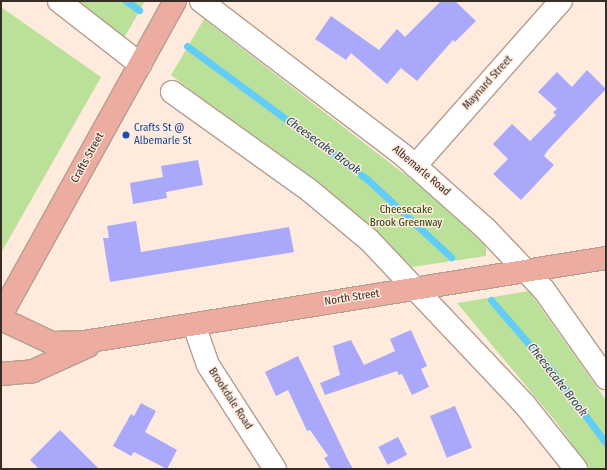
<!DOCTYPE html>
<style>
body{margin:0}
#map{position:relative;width:607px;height:470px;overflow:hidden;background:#feebde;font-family:"Fira Sans Condensed",sans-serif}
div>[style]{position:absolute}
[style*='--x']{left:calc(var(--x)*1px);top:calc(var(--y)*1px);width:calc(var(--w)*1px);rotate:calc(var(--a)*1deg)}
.green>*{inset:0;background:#bbe09a}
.stream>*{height:7px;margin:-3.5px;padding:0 3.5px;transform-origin:3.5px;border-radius:3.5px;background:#61cdf8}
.building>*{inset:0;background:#aaa8fa;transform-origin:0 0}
.roads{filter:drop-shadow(1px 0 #b59e90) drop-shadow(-1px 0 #b59e90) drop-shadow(0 1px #b59e90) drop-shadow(0 -1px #b59e90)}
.minor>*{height:22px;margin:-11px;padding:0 11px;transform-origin:11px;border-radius:11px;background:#fff}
.major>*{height:22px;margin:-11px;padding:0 11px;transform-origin:11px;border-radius:11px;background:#edaca0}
.dots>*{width:11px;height:11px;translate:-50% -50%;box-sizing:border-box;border:2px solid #feebde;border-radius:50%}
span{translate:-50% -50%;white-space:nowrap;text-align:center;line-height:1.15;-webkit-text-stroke:3px #feebde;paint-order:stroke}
.street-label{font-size:11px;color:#362d27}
.transit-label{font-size:11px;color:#164399}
.left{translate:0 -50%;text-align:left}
.park-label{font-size:11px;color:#284207}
.water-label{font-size:12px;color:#174658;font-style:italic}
.frame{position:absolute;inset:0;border:2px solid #362d27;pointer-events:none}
</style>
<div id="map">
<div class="green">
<div style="clip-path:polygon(57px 1px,145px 1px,119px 47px)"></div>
<div style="clip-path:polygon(1px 7px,101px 77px,1px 253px)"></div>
<div style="clip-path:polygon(204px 19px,421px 187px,486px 246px,486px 256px,412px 267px,341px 203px,171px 75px)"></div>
<div style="clip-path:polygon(529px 291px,606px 400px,606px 469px,590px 469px,556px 422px,457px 303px)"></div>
</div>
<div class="stream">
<div style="--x:126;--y:1;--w:16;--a:35"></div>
<div style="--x:187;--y:46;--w:224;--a:36.5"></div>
<div style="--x:367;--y:179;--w:115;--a:42.9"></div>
<div style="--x:491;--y:300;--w:95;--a:49.3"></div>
<div style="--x:553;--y:372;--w:89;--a:53.3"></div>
</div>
<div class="building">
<div style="clip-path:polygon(441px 1px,455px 1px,476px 21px,455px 42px,453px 40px,417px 81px,401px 68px,387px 84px,351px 53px,346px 60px,315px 39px,331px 16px,379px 50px,397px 29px,405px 37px)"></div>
<div style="clip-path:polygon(587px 70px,606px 89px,548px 150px,544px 156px,554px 165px,521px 200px,493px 174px,508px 159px,493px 144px,512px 124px,530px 141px,556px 115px,553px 112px,557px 109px,538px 92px,557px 72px,572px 87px)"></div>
<div style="clip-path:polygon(198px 160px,203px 185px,166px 192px,167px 198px,133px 204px,130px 183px,163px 177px,161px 166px)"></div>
<div style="clip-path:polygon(136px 221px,141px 252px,289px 227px,294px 252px,110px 282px,103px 238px,109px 238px,107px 226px)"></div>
<div style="clip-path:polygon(411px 330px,427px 366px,421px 369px,429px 387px,412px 395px,402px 374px,399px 375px,397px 371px,325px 395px,320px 383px,340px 375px,333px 346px,351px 340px,364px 365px,395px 351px,390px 339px)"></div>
<div style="clip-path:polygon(298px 356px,347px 458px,353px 469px,331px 469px,324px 458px,328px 456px,310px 430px,307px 431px,288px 390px,276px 396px,265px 372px)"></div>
<div style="clip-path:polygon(141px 403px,156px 411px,145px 432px,177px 450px,167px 469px,134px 452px,131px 456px,113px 446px,131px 414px,134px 416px)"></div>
<div style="left:455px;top:406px;width:45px;height:27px;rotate:68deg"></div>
<div style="clip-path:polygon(60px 430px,99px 469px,39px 469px,30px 460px)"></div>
<div style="left:398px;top:437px;width:20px;height:22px;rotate:63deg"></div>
</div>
<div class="roads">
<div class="minor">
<div style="--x:59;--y:1;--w:103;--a:37.9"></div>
<div style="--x:201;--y:1;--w:254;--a:37.3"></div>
<div style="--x:403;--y:155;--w:111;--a:41.7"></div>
<div style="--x:486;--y:229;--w:84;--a:46.4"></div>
<div style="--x:544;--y:290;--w:108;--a:54.8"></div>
<div style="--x:172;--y:92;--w:168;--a:35.6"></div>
<div style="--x:309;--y:190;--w:78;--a:39.8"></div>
<div style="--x:369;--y:240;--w:227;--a:46.6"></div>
<div style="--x:525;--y:405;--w:82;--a:51.4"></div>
<div style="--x:415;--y:166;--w:220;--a:-48.5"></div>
<div style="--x:194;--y:325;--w:42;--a:70.7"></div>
<div style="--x:208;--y:365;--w:124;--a:57.2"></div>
</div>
<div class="major">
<div style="--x:1;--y:315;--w:359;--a:-61"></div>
<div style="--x:1;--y:319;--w:56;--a:25.2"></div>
<div style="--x:52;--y:343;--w:32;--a:-2"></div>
<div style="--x:84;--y:342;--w:529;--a:-9.14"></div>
<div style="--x:1;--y:374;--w:32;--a:-5"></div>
<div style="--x:33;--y:371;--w:60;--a:-24.4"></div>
</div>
</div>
<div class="dots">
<div style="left:126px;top:135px;background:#1a4fb4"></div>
</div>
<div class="street-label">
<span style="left:488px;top:83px;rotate:-48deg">Maynard Street</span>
<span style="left:88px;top:158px;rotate:-61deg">Crafts Street</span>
<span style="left:421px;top:171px;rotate:40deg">Albemarle Road</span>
<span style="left:352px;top:298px;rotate:-9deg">North Street</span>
<span style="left:230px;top:399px;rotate:57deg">Brookdale Road</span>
</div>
<div class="transit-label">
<span class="left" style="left:134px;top:135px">Crafts St @<br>Albemarle St</span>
</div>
<div class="park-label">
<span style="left:406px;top:217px">Cheesecake<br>Brook Greenway</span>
</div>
<div class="water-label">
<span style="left:323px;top:146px;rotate:36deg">Cheesecake Brook</span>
<span style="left:557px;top:380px;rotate:52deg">Cheesecake Brook</span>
</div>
<div class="frame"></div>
</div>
